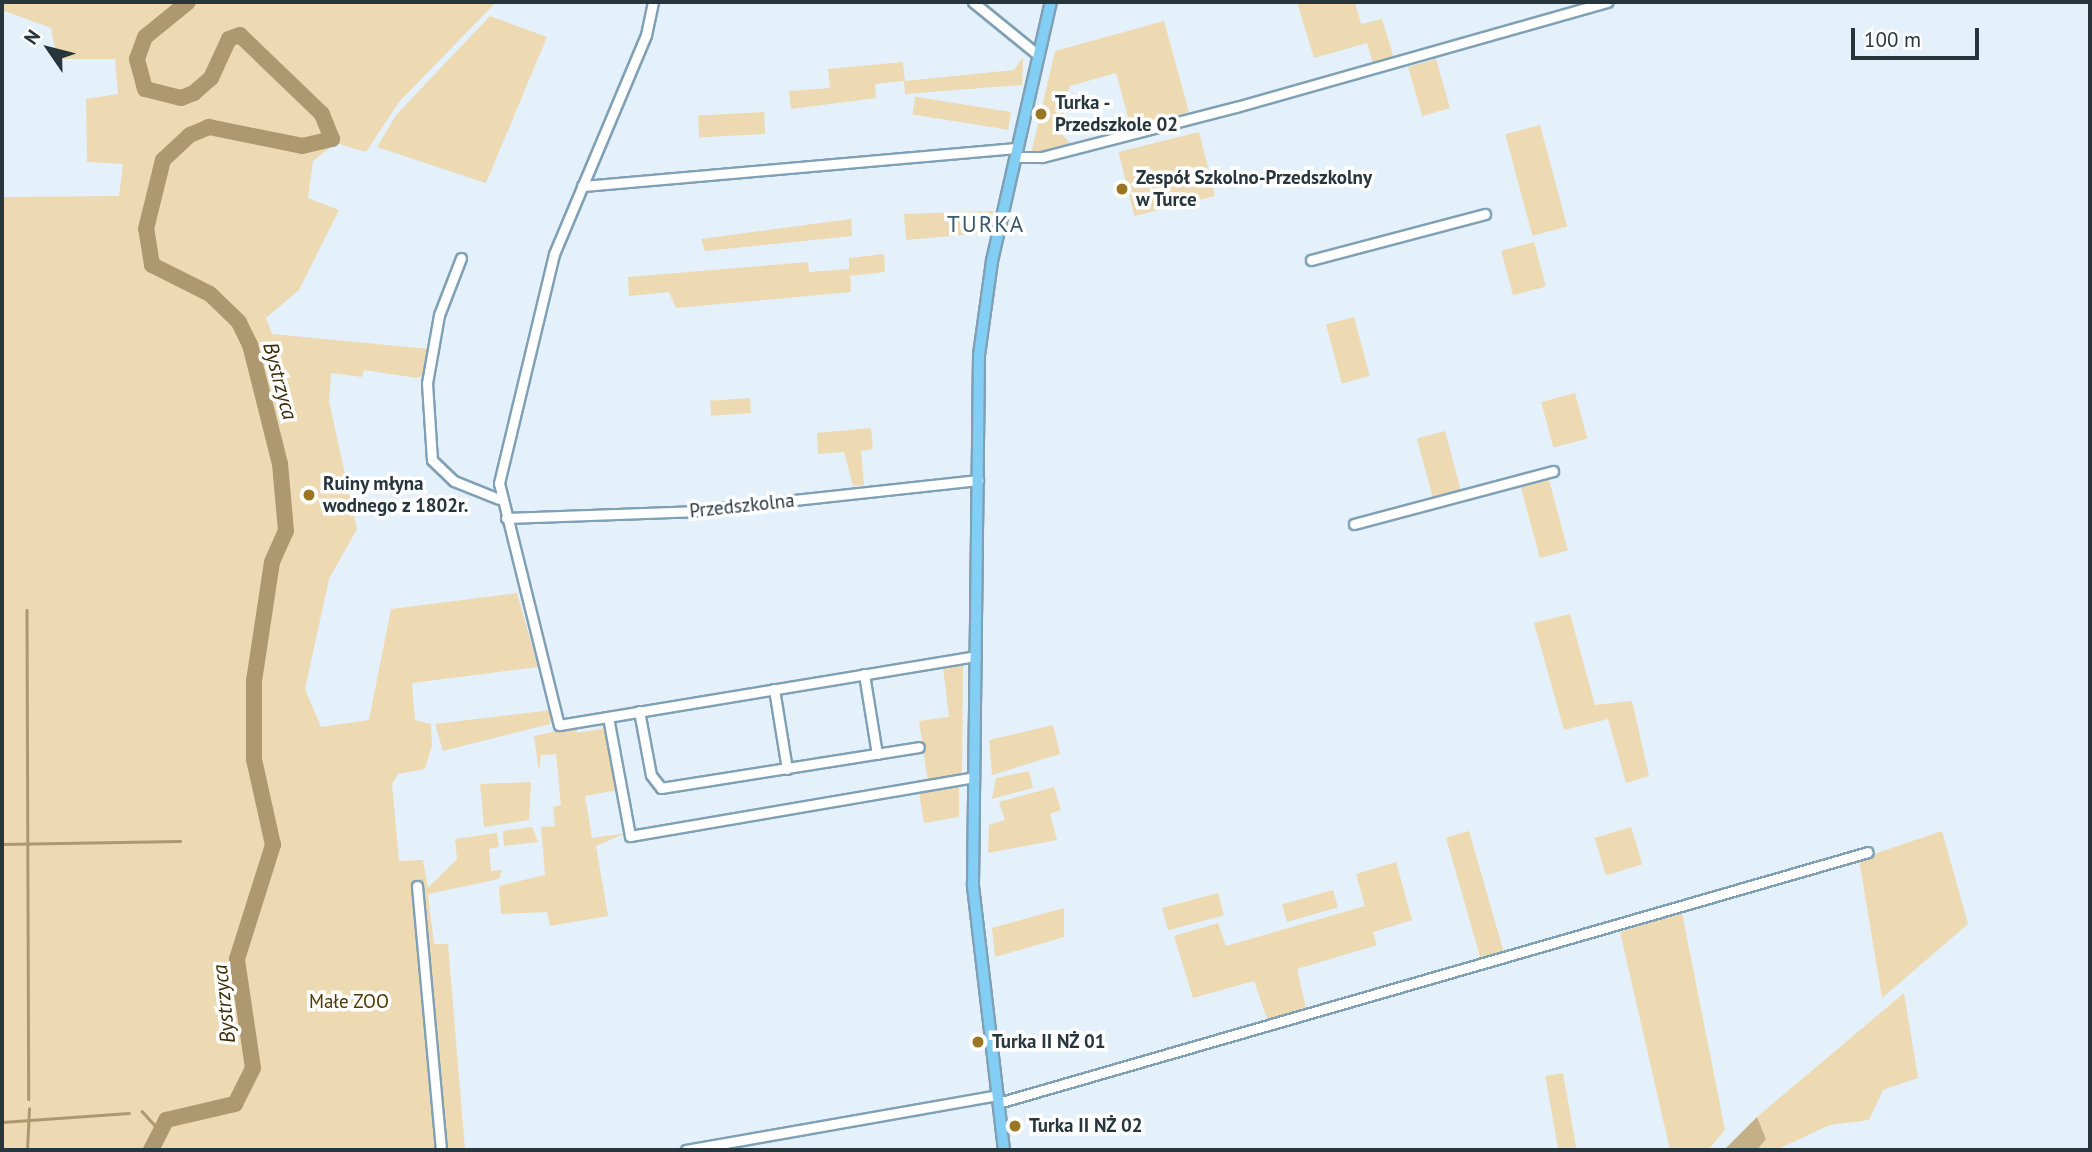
<!DOCTYPE html>
<meta charset="utf-8">
<style>
body{margin:0}
#map{position:relative;width:2092px;height:1152px;overflow:hidden;background:#e4f1fb;font-family:"PT Sans",sans-serif}
div>[style]{position:absolute}
[style*='--x']{left:calc(var(--x)*1px);top:calc(var(--y)*1px);width:calc(var(--w)*1px);rotate:calc(var(--a)*1deg)}
.green>*{inset:0;background:#edd9b2;transform-origin:0 0}
.forest>*{inset:0;background:#c4af87}
.stream>*{height:2.5px;margin:-1.25px;padding:0 1.25px;transform-origin:1.25px;border-radius:1.25px;background:#ad9870}
.river>*{height:16px;margin:-8px;padding:0 8px;transform-origin:8px;border-radius:8px;background:#ad9870}
.roads{filter:drop-shadow(2px 0 #7fa0b5) drop-shadow(-2px 0 #7fa0b5) drop-shadow(0 2px #7fa0b5) drop-shadow(0 -2px #7fa0b5)}
.minor>*{height:9px;margin:-4.5px;padding:0 4.5px;transform-origin:4.5px;border-radius:4.5px;background:#fff}
.major>*{height:10px;margin:-5px;padding:0 5px;transform-origin:5px;border-radius:5px;background:#83cef4}
.dots>*{width:19px;height:19px;translate:-50% -50%;box-sizing:border-box;border:4px solid #fff;border-radius:50%}
span{translate:-50% -50%;white-space:nowrap;text-align:center;line-height:1.15;-webkit-text-stroke:7px #fff;paint-order:stroke}
.poi-label{font-size:19px;color:#27353d;font-weight:700}
.left{translate:0 -50%;text-align:left}
.street-label{font-size:19px;color:#27353d}
.park-label{font-size:19px;color:#4e3903}
.water-label{font-size:21px;color:#3b2b08;font-style:italic}
.quarter-label{font-size:23px;color:#3b5a6d;letter-spacing:2px}
.frame{position:absolute;inset:0;border:4px solid #27353d;pointer-events:none}
.north{position:absolute;left:14px;top:14px;width:70px;height:70px;-webkit-text-stroke:5px #fff;paint-order:stroke;rotate:305deg;font-size:19px;font-weight:700;line-height:28px;text-align:center;color:#27353d}
.north::after{content:'';display:block;margin:auto;width:24px;height:32px;background:#27353d;clip-path:polygon(50% 0,100% 100%,50% 72%,0 100%)}
.scale{position:absolute;left:1851px;top:28px;width:128px;height:32px;box-sizing:border-box;border:4px solid #27353d;border-top:0;padding-left:9px;font-size:21px;line-height:24px;white-space:nowrap;color:#27353d;-webkit-text-stroke:5px #fff;paint-order:stroke}
</style>
<div id="map">
<div class="green">
<div style="clip-path:polygon(2px 2px,496px 2px,399px 102px,366px 152px,336px 143px,313px 161px,308px 198px,339px 210px,299px 290px,266px 318px,272px 334px,429px 349px,424px 375px,417px 378px,364px 370px,362px 377px,331px 373px,329px 401px,357px 529px,329px 579px,305px 689px,321px 727px,369px 720px,391px 609px,517px 593px,538px 667px,412px 683px,415px 720px,431px 724px,432px 745px,425px 769px,398px 774px,392px 784px,399px 861px,423px 860px,428px 888px,457px 859px,455px 839px,497px 833px,499px 847px,489px 849px,491px 871px,502px 870px,499px 879px,428px 894px,434px 944px,448px 944px,465px 1150px,2px 1150px,2px 197px,119px 196px,123px 164px,87px 162px,86px 99px,118px 94px,115px 59px,57px 59px,51px 28px,2px 10px)"></div>
<div style="clip-path:polygon(1297px 2px,1355px 2px,1361px 24px,1382px 19px,1394px 58px,1373px 64px,1367px 43px,1314px 58px)"></div>
<div style="clip-path:polygon(490px 16px,547px 37px,486px 183px,377px 147px,396px 115px)"></div>
<div style="clip-path:polygon(1164px 21px,1189px 112px,1131px 128px,1116px 73px,1070px 86px,1059px 131px,1071px 144px,1031px 154px,1055px 51px)"></div>
<div style="clip-path:polygon(1023px 57px,1022px 85px,905px 94px,904px 81px,875px 84px,876px 98px,791px 109px,789px 91px,830px 88px,828px 69px,903px 62px,905px 81px,1014px 70px)"></div>
<div style="left:1436px;top:59px;width:51px;height:29px;rotate:74deg"></div>
<div style="left:764px;top:112px;width:22px;height:66px;rotate:87deg"></div>
<div style="left:1011px;top:112px;width:18px;height:97px;rotate:99deg"></div>
<div style="left:1540px;top:125px;width:105px;height:36px;rotate:75deg"></div>
<div style="left:1199px;top:132px;width:66px;height:83px;rotate:76deg"></div>
<div style="clip-path:polygon(994px 211px,986px 233px,906px 240px,904px 214px)"></div>
<div style="clip-path:polygon(851px 219px,852px 236px,705px 251px,701px 239px)"></div>
<div style="left:1534px;top:242px;width:46px;height:34px;rotate:75deg"></div>
<div style="clip-path:polygon(884px 254px,885px 272px,850px 276px,851px 292px,676px 308px,669px 292px,629px 296px,628px 277px,808px 262px,809px 272px,849px 269px,849px 258px)"></div>
<div style="left:1354px;top:317px;width:61px;height:29px;rotate:75deg"></div>
<div style="left:1575px;top:393px;width:47px;height:35px;rotate:75deg"></div>
<div style="left:750px;top:398px;width:15px;height:40px;rotate:86deg"></div>
<div style="clip-path:polygon(871px 428px,873px 449px,861px 451px,864px 485px,853px 486px,844px 452px,818px 454px,817px 433px)"></div>
<div style="left:1445px;top:431px;width:61px;height:29px;rotate:75deg"></div>
<div style="left:1549px;top:480px;width:73px;height:29px;rotate:75deg"></div>
<div style="clip-path:polygon(1570px 614px,1595px 705px,1632px 701px,1649px 776px,1626px 783px,1608px 719px,1564px 730px,1534px 623px)"></div>
<div style="clip-path:polygon(963px 664px,962px 777px,928px 782px,919px 721px,949px 717px,943px 667px)"></div>
<div style="clip-path:polygon(552px 710px,550px 724px,443px 751px,435px 724px)"></div>
<div style="clip-path:polygon(1053px 725px,1060px 754px,992px 775px,989px 740px)"></div>
<div style="clip-path:polygon(576px 727px,577px 733px,606px 728px,618px 790px,585px 796px,592px 838px,626px 833px,596px 846px,608px 916px,550px 926px,547px 912px,501px 914px,499px 886px,545px 875px,541px 827px,555px 826px,553px 807px,561px 805px,556px 754px,541px 755px,539px 772px,534px 736px)"></div>
<div style="clip-path:polygon(1029px 771px,1033px 788px,992px 799px,996px 778px)"></div>
<div style="clip-path:polygon(531px 782px,529px 820px,484px 827px,480px 784px)"></div>
<div style="clip-path:polygon(959px 785px,959px 817px,924px 823px,919px 792px)"></div>
<div style="clip-path:polygon(1054px 787px,1061px 810px,1050px 814px,1057px 840px,988px 853px,989px 825px,1005px 820px,999px 802px)"></div>
<div style="clip-path:polygon(532px 827px,538px 842px,504px 846px,503px 831px)"></div>
<div style="left:1631px;top:827px;width:39px;height:38px;rotate:73deg"></div>
<div style="left:1469px;top:831px;width:126px;height:24px;rotate:74deg"></div>
<div style="clip-path:polygon(1942px 831px,1968px 924px,1882px 998px,1859px 859px)"></div>
<div style="clip-path:polygon(1396px 862px,1412px 920px,1373px 932px,1377px 945px,1297px 969px,1307px 1013px,1269px 1024px,1254px 981px,1193px 998px,1174px 936px,1218px 923px,1226px 946px,1365px 906px,1356px 874px)"></div>
<div style="left:1333px;top:890px;width:18px;height:53px;rotate:74deg"></div>
<div style="left:1218px;top:893px;width:23px;height:58px;rotate:75deg"></div>
<div style="clip-path:polygon(1064px 908px,1064px 937px,995px 957px,992px 928px)"></div>
<div style="clip-path:polygon(1682px 913px,1725px 1130px,1708px 1150px,1670px 1150px,1620px 932px)"></div>
<div style="clip-path:polygon(1904px 993px,1918px 1078px,1883px 1090px,1869px 1120px,1830px 1125px,1776px 1150px,1757px 1150px,1766px 1139px,1757px 1117px)"></div>
<div style="left:1563px;top:1073px;width:78px;height:18px;rotate:80deg"></div>
</div>
<div class="forest">
<div style="clip-path:polygon(1757px 1117px,1766px 1139px,1757px 1150px,1724px 1150px)"></div>
</div>
<div class="stream">
<div style="--x:27;--y:610;--w:489;--a:89.8"></div>
<div style="--x:2;--y:844;--w:178;--a:-1"></div>
<div style="--x:142;--y:1111;--w:24;--a:48"></div>
<div style="--x:2;--y:1122;--w:127;--a:-4.1"></div>
<div style="--x:27;--y:1150;--w:41;--a:-87.2"></div>
</div>
<div class="river">
<div style="--x:151;--y:1150;--w:34;--a:-63"></div>
<div style="--x:166;--y:1120;--w:71;--a:-13.1"></div>
<div style="--x:235;--y:1104;--w:40;--a:-63.4"></div>
<div style="--x:253;--y:1068;--w:110;--a:-98.4"></div>
<div style="--x:237;--y:959;--w:120;--a:-72.5"></div>
<div style="--x:273;--y:845;--w:88;--a:-102.5"></div>
<div style="--x:254;--y:759;--w:78;--a:-90"></div>
<div style="--x:254;--y:681;--w:120;--a:-81.4"></div>
<div style="--x:272;--y:562;--w:34;--a:-66"></div>
<div style="--x:286;--y:531;--w:67;--a:-95.1"></div>
<div style="--x:280;--y:464;--w:123;--a:-104.1"></div>
<div style="--x:250;--y:345;--w:25;--a:-116"></div>
<div style="--x:239;--y:322;--w:40;--a:-136"></div>
<div style="--x:210;--y:294;--w:65;--a:-153.4"></div>
<div style="--x:152;--y:265;--w:36;--a:-99"></div>
<div style="--x:146;--y:229;--w:71;--a:-76.2"></div>
<div style="--x:163;--y:160;--w:37;--a:-43"></div>
<div style="--x:190;--y:135;--w:21;--a:-23"></div>
<div style="--x:209;--y:127;--w:95;--a:11.5"></div>
<div style="--x:302;--y:146;--w:31;--a:-13"></div>
<div style="--x:332;--y:139;--w:27;--a:-112"></div>
<div style="--x:322;--y:114;--w:114;--a:-136.1"></div>
<div style="--x:240;--y:35;--w:12;--a:160"></div>
<div style="--x:229;--y:39;--w:43;--a:114.8"></div>
<div style="--x:211;--y:78;--w:23;--a:139"></div>
<div style="--x:194;--y:93;--w:14;--a:159"></div>
<div style="--x:181;--y:98;--w:37;--a:-166"></div>
<div style="--x:145;--y:89;--w:31;--a:-105"></div>
<div style="--x:137;--y:59;--w:23;--a:-70"></div>
<div style="--x:145;--y:37;--w:55;--a:-39.1"></div>
</div>
<div class="roads">
<div class="minor">
<div style="--x:653;--y:2;--w:34;--a:102"></div>
<div style="--x:646;--y:35;--w:238;--a:112.8"></div>
<div style="--x:554;--y:254;--w:236;--a:103.5"></div>
<div style="--x:499;--y:483;--w:249;--a:76.1"></div>
<div style="--x:559;--y:725;--w:422;--a:-9.4"></div>
<div style="--x:973;--y:2;--w:84;--a:39.2"></div>
<div style="--x:1015;--y:157;--w:27;--a:0"></div>
<div style="--x:1042;--y:157;--w:200;--a:-14.5"></div>
<div style="--x:1236;--y:107;--w:386;--a:-15.8"></div>
<div style="--x:582;--y:186;--w:437;--a:-5"></div>
<div style="--x:461;--y:258;--w:61;--a:111.1"></div>
<div style="--x:439;--y:315;--w:69;--a:100"></div>
<div style="--x:427;--y:383;--w:77;--a:86.3"></div>
<div style="--x:432;--y:460;--w:30;--a:44"></div>
<div style="--x:454;--y:481;--w:48;--a:21.8"></div>
<div style="--x:1311;--y:260;--w:180;--a:-14.8"></div>
<div style="--x:506;--y:518;--w:187;--a:-2.1"></div>
<div style="--x:693;--y:511;--w:287;--a:-6.2"></div>
<div style="--x:1354;--y:524;--w:206;--a:-14.9"></div>
<div style="--x:864;--y:674;--w:81;--a:80.8"></div>
<div style="--x:774;--y:689;--w:81;--a:80.8"></div>
<div style="--x:639;--y:711;--w:65;--a:79.4"></div>
<div style="--x:651;--y:775;--w:16;--a:52"></div>
<div style="--x:661;--y:788;--w:261;--a:-9"></div>
<div style="--x:608;--y:717;--w:121;--a:79.5"></div>
<div style="--x:630;--y:836;--w:349;--a:-9.7"></div>
<div style="--x:417;--y:886;--w:265;--a:84.8"></div>
<div style="--x:998;--y:1103;--w:905;--a:-16.09"></div>
<div style="--x:686;--y:1150;--w:316;--a:-10"></div>
</div>
<div class="major">
<div style="--x:1004;--y:1150;--w:267;--a:-96.7"></div>
<div style="--x:973;--y:885;--w:530;--a:-89.35"></div>
<div style="--x:979;--y:355;--w:95;--a:-82.1"></div>
<div style="--x:992;--y:261;--w:266;--a:-77.2"></div>
</div>
</div>
<div class="dots">
<div style="left:1041px;top:114px;background:#9b7622"></div>
<div style="left:1122px;top:189px;background:#9b7622"></div>
<div style="left:309px;top:495px;background:#9b7622"></div>
<div style="left:978px;top:1042px;background:#9b7622"></div>
<div style="left:1015px;top:1126px;background:#9b7622"></div>
</div>
<div class="poi-label">
<span class="left" style="left:1055px;top:114px">Turka -<br>Przedszkole 02</span>
<span class="left" style="left:1136px;top:189px">Zespół Szkolno-Przedszkolny<br>w Turce</span>
<span class="left" style="left:323px;top:495px">Ruiny młyna<br>wodnego z 1802r.</span>
<span class="left" style="left:992px;top:1042px">Turka II NŻ 01</span>
<span class="left" style="left:1029px;top:1126px">Turka II NŻ 02</span>
</div>
<div class="street-label">
<span style="left:742px;top:506px;rotate:-6deg">Przedszkolna</span>
</div>
<div class="park-label">
<span style="left:349px;top:1002px">Małe ZOO</span>
</div>
<div class="water-label">
<span style="left:280px;top:381px;rotate:75deg">Bystrzyca</span>
<span style="left:224px;top:1004px;rotate:-96deg">Bystrzyca</span>
</div>
<div class="quarter-label">
<span style="left:986px;top:224px">TURKA</span>
</div>
<div class="frame"></div>
<div class="north">N</div>
<div class="scale">100 m</div>
</div>
